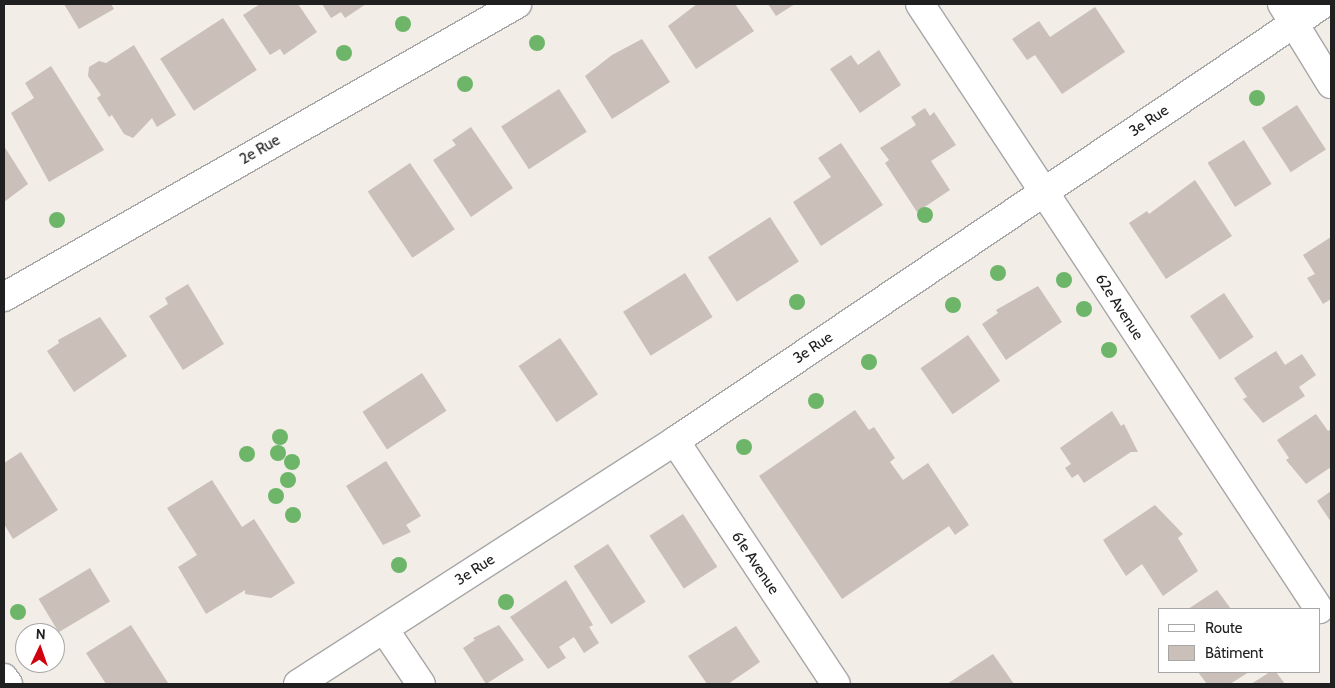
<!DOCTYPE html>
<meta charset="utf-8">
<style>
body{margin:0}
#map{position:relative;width:1335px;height:688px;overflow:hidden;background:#f2ede6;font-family:Cabin,sans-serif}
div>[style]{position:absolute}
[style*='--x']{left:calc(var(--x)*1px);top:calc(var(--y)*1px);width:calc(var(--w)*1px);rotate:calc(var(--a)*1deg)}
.building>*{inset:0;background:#cabfb9;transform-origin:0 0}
.roads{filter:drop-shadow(1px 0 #a7a7a7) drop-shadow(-1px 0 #a7a7a7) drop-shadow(0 1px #a7a7a7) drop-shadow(0 -1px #a7a7a7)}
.minor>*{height:28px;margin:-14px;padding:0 14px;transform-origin:14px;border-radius:14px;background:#fff}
.tertiary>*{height:28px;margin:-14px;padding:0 14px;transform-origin:14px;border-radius:14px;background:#fff}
.trees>*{width:16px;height:16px;margin:-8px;border-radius:50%;background:#6db569}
span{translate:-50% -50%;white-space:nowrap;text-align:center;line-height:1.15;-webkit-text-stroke:4px #fff;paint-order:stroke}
.street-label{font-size:15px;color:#202020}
.frame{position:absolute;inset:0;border:5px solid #202020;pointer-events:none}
.legend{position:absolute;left:1158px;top:608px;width:162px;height:65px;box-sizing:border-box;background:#fff;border:1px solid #a6a6a6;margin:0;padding:6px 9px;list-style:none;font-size:15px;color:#202020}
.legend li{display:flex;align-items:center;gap:10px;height:25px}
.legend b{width:25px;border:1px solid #a6a6a6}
.north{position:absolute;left:15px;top:623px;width:50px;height:50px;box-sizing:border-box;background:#fff;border:1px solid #a6a6a6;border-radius:50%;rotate:3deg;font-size:14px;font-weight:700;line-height:20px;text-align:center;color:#202020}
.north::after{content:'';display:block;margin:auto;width:18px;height:22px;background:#d1000f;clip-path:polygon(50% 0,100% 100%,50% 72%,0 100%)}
</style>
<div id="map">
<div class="building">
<div style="clip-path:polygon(64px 4px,111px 4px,114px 9px,79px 29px)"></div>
<div style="clip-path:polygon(260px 4px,298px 4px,317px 32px,284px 55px,280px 49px,270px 55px,243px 15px)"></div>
<div style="clip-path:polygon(322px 4px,366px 4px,345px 18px,341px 12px,331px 18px)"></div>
<div style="clip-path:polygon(697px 4px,735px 4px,754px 31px,696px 69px,668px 26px)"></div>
<div style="clip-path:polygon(768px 4px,795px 4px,776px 16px)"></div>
<div style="clip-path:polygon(1095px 7px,1125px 52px,1062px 94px,1035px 55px,1027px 60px,1012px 39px,1039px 21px,1050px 37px)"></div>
<div style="left:223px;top:18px;width:62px;height:75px;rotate:57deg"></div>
<div style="clip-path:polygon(642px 39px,670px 82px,612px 119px,585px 76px,612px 55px)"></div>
<div style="clip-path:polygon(134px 45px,176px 115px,157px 127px,152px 118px,133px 138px,124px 134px,112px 115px,109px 117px,97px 98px,101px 95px,88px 76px,89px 67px,99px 61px,106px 63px)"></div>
<div style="clip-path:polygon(879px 50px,901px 85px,860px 113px,830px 69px,851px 55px,858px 65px)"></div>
<div style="clip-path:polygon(51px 66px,104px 150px,49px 182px,11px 113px,34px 98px,25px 83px)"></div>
<div style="left:559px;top:89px;width:51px;height:69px;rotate:57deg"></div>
<div style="left:1297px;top:105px;width:53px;height:42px;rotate:57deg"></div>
<div style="clip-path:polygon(925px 108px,930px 116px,934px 112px,956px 145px,931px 161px,950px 190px,917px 212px,885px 163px,889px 160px,880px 148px,916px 125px,911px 117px)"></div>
<div style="clip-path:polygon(471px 127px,513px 188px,471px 217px,433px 160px,456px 145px,452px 140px)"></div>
<div style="left:1244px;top:140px;width:52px;height:43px;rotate:58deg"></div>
<div style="clip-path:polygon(841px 143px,883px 205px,821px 246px,793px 202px,831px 177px,818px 158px)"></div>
<div style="clip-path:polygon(4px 146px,28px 184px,4px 202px)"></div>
<div style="left:410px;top:163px;width:80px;height:51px;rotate:56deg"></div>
<div style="clip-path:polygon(1195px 180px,1232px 236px,1166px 279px,1129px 223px,1147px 211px,1149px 214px)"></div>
<div style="left:770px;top:217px;width:53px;height:74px;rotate:57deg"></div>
<div style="clip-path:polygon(1331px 237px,1331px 299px,1323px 304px,1307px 278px,1315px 274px,1303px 255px)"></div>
<div style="left:685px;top:273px;width:52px;height:73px;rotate:58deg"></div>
<div style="clip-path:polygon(188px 284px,224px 344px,183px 370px,149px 316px,168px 304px,165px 298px)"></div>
<div style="clip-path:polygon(1038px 286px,1062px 322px,1006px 360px,982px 324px,998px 313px,996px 310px)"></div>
<div style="left:1224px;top:293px;width:53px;height:41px;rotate:56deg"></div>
<div style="clip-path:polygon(100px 317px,127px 356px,74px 392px,47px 351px,59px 343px,58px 340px)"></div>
<div style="left:968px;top:335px;width:56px;height:58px;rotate:55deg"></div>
<div style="left:560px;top:338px;width:68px;height:50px;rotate:56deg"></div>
<div style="clip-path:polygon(1276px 351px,1285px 365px,1302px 354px,1316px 375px,1299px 387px,1305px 396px,1263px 423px,1243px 399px,1247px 397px,1234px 378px)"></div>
<div style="left:422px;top:373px;width:45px;height:71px;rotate:57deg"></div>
<div style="clip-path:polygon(855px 410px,869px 430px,874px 427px,895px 458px,890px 462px,903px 480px,928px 463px,969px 525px,955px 535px,949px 526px,842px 599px,759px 476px)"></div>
<div style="clip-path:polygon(1112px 411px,1121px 426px,1124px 424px,1138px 452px,1131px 452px,1084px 483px,1078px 474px,1072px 478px,1065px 468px,1071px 464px,1060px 448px)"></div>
<div style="clip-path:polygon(1316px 414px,1328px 431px,1331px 429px,1331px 467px,1306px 484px,1286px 460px,1289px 458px,1277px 440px)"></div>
<div style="clip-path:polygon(21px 452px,58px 510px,13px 539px,4px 524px,4px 463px)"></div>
<div style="clip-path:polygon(386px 461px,421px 516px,406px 525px,411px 532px,383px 545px,346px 486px)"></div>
<div style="clip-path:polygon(212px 480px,242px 527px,254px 519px,295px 583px,271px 598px,245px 594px,245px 590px,206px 614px,178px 567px,197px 555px,167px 508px)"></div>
<div style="clip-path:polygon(1331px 491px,1331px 522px,1317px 501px)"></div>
<div style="clip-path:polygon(1155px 505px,1183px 534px,1178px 538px,1198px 571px,1163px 596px,1142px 564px,1126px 576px,1103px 540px)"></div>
<div style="left:683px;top:514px;width:63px;height:40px;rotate:57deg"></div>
<div style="left:608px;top:544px;width:69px;height:41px;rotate:57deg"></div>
<div style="left:90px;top:568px;width:39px;height:60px;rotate:59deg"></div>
<div style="clip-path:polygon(566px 580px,593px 625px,589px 627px,599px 643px,584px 653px,574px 637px,559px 647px,566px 658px,548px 669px,510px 617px)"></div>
<div style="clip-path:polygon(1217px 590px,1231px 609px,1188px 609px)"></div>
<div style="clip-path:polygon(131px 625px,168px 683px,166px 684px,106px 684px,86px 653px)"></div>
<div style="clip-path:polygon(499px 625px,524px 660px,486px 684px,463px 648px,475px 640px,473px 638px)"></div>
<div style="clip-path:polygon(736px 626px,760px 662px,728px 684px,707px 684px,688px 656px)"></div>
<div style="clip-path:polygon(993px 654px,1014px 684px,947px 684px)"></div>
<div style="clip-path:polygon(1198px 672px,1249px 672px,1230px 684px,1207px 684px)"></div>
<div style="clip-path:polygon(1270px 672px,1276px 672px,1285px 684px,1251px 684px)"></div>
</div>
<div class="roads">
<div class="minor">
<div style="--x:920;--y:4;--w:725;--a:56.59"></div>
<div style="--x:1282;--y:4;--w:94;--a:58.5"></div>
<div style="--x:4;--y:297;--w:591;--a:-29.73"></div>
<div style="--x:675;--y:441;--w:291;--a:56.5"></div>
<div style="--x:384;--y:629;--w:66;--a:56.1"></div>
<div style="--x:298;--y:684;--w:449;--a:-32.8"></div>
<div style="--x:675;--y:441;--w:782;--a:-34"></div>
</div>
<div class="tertiary">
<div style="--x:4;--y:678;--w:7;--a:56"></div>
</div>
</div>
<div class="trees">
<div style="left:403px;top:24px"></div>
<div style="left:537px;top:43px"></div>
<div style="left:344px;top:53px"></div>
<div style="left:465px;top:84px"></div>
<div style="left:1257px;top:98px"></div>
<div style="left:925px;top:215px"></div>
<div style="left:57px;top:220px"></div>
<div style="left:998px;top:273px"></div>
<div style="left:1064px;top:280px"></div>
<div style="left:797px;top:302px"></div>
<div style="left:953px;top:305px"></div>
<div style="left:1084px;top:309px"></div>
<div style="left:1109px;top:350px"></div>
<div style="left:869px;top:362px"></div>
<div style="left:816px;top:401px"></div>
<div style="left:280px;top:437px"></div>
<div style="left:744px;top:447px"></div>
<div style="left:278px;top:453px"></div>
<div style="left:247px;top:454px"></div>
<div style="left:292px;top:462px"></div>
<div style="left:288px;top:480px"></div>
<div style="left:276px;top:496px"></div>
<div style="left:293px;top:515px"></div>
<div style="left:399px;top:565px"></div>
<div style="left:506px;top:602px"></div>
<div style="left:18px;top:612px"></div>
</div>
<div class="street-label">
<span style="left:1149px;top:121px;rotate:-34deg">3e Rue</span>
<span style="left:260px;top:150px;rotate:-30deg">2e Rue</span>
<span style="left:1119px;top:307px;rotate:57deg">62e Avenue</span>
<span style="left:813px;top:348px;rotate:-34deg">3e Rue</span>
<span style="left:755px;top:563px;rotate:56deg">61e Avenue</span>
<span style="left:475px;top:570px;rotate:-33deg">3e Rue</span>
</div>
<div class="frame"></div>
<ul class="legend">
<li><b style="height:6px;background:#fff"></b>Route</li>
<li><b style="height:14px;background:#cabfb9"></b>Bâtiment</li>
</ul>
<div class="north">N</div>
</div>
